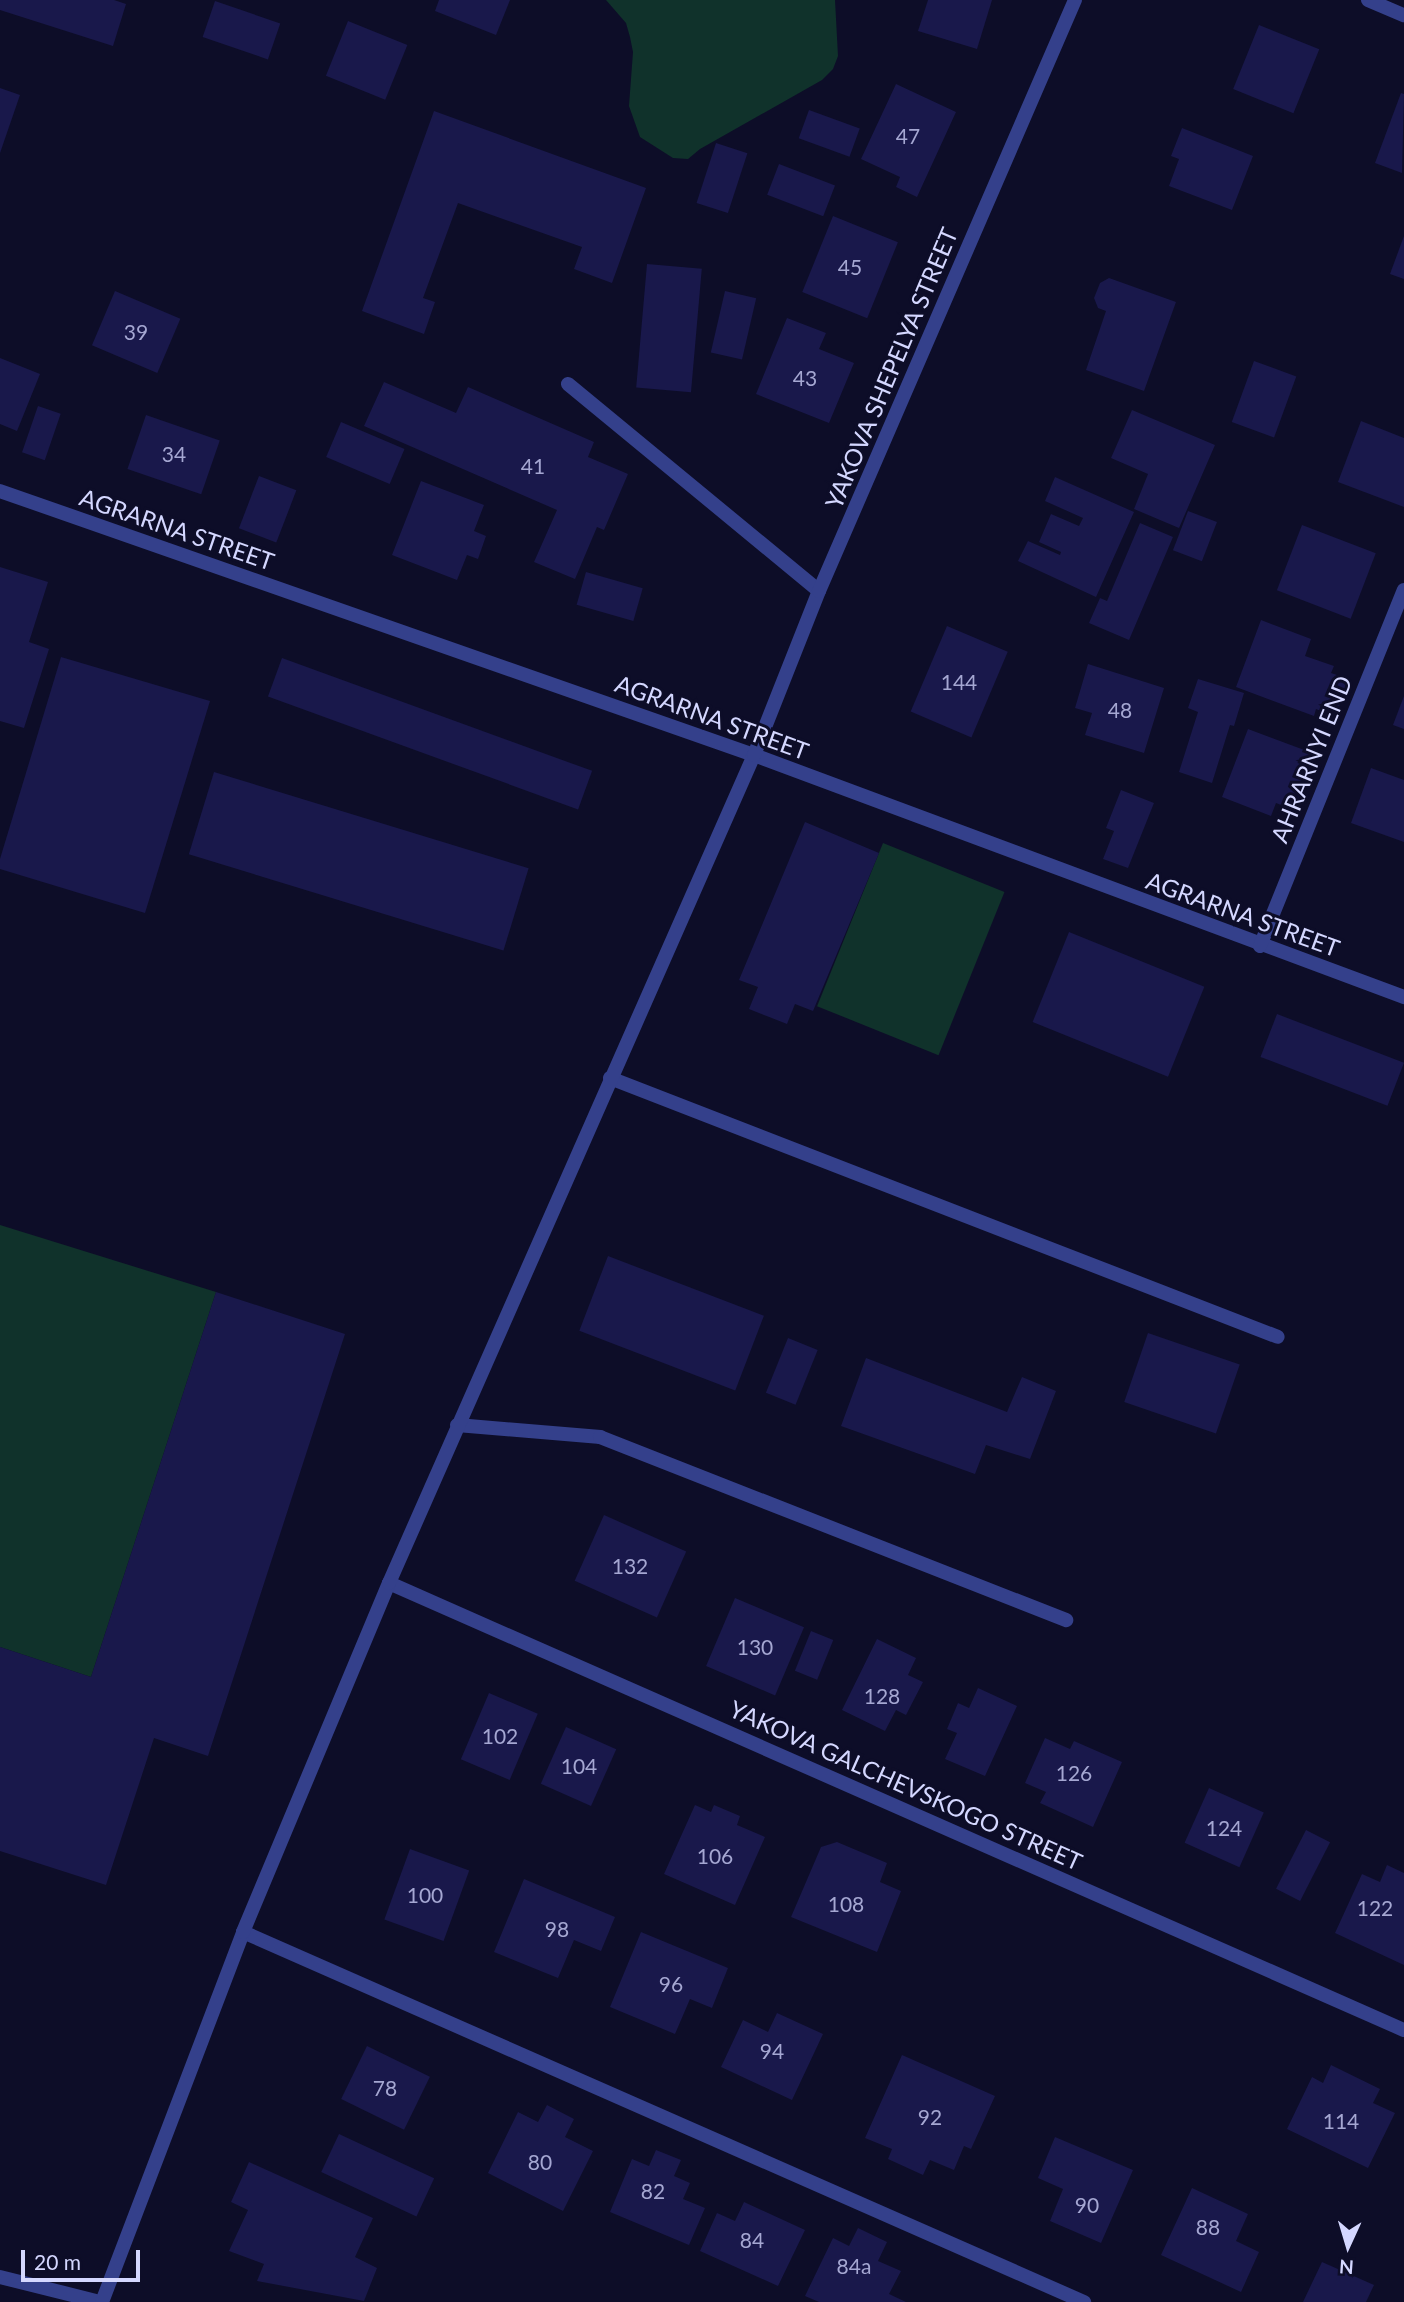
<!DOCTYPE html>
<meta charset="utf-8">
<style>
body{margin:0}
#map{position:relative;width:1404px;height:2302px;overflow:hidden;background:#0d0d28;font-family:Lato,sans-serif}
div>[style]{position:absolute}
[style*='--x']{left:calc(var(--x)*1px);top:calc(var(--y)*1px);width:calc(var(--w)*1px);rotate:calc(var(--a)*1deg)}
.green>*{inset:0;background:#10322b;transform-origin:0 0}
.building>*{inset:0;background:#19184b;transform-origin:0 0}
.lane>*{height:14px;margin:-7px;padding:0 7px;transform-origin:7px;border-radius:7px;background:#34408b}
.street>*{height:14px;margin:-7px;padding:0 7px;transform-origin:7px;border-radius:7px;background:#34408b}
span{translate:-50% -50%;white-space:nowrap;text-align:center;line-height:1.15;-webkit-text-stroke:6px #0d0d28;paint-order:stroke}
.number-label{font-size:21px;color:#a5a7d2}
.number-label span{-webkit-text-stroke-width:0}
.street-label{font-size:24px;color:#d4d7ff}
.north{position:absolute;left:1313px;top:2211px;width:70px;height:70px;-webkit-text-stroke:5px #0d0d28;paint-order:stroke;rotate:184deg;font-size:19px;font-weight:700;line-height:28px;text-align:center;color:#d4d7ff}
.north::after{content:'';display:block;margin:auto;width:24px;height:32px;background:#d4d7ff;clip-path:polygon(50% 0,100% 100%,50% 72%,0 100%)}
.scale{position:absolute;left:21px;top:2250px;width:119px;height:32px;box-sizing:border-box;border:4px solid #d4d7ff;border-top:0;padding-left:9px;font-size:21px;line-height:24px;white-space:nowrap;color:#d4d7ff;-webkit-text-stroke:5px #0d0d28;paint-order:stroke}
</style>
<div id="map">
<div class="green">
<div style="clip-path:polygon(606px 0,835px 0,838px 56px,833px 69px,822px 80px,700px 149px,688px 159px,673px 158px,640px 137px,629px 106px,633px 52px,630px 37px,626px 23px)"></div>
<div style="left:883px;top:843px;width:131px;height:176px;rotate:22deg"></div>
<div style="clip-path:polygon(0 1225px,216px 1292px,91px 1677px,0 1647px)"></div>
</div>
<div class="building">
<div style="clip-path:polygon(0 0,114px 0,126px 4px,113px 46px,0 10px)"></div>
<div style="clip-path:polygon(439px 0,510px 0,496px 35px,435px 11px)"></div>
<div style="clip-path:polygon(928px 0,992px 0,977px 49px,918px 31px)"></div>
<div style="left:215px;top:1px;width:69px;height:38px;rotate:19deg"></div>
<div style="left:348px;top:21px;width:64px;height:59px;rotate:22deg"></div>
<div style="left:1259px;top:25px;width:65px;height:69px;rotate:22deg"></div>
<div style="clip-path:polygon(896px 84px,956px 112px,917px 197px,896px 187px,900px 177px,861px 159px)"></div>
<div style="clip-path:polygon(0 88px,20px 95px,0 153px)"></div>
<div style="clip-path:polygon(1401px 93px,1404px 94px,1402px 173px,1375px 163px)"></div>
<div style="left:809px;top:110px;width:54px;height:30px;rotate:20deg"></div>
<div style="clip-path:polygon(434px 111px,646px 188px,612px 283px,574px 269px,582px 247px,458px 203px,423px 298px,435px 302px,424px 334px,362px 311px)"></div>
<div style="clip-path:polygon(1182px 128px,1253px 156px,1232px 210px,1169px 186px,1179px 159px,1171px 156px)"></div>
<div style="left:716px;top:143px;width:33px;height:63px;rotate:18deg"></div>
<div style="left:779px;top:164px;width:60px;height:33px;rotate:21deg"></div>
<div style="left:833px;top:216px;width:70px;height:82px;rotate:22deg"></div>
<div style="clip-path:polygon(1404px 236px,1404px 279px,1390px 274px)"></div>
<div style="left:647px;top:264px;width:55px;height:124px;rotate:5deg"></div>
<div style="clip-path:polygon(1109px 278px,1176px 302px,1144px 391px,1086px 370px,1106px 311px,1098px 308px,1094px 298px,1100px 283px)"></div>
<div style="left:115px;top:291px;width:71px;height:59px;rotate:23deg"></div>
<div style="left:725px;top:291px;width:32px;height:63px;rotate:13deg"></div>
<div style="clip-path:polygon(787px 318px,826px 333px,819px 349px,854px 363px,829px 423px,756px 394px)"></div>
<div style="clip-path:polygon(0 358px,40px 374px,17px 431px,0 424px)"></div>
<div style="left:1254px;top:361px;width:45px;height:65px;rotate:20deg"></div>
<div style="clip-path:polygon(384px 382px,456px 413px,468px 387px,594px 442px,588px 457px,628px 474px,604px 530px,597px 527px,575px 579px,534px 562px,557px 510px,364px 426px)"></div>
<div style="left:38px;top:406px;width:24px;height:49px;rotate:19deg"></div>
<div style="clip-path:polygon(1132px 410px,1215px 445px,1179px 528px,1134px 509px,1148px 474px,1111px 458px)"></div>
<div style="left:146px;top:415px;width:78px;height:57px;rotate:19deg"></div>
<div style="clip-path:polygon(1361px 421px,1404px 438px,1404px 507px,1338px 482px)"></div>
<div style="left:341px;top:422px;width:69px;height:38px;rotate:23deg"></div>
<div style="left:259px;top:476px;width:40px;height:56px;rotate:21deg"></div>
<div style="clip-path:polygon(1055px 477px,1134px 512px,1096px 597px,1018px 561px,1028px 541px,1060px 555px,1061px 552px,1039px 542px,1051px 514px,1079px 526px,1083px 518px,1045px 501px)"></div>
<div style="clip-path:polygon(421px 481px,484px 505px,474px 531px,486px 536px,478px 559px,467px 555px,457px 580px,392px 555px)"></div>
<div style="left:1188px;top:511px;width:31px;height:42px;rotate:21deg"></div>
<div style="clip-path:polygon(1140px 523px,1173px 537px,1129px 640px,1089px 623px,1100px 598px,1107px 601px)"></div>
<div style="left:1302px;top:525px;width:79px;height:70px;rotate:21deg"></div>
<div style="clip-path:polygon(0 567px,48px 582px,29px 642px,49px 649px,24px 728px,0 721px)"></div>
<div style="left:586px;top:572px;width:59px;height:34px;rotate:16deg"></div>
<div style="clip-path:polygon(1261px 620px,1311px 639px,1305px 656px,1334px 666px,1331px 673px,1349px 679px,1335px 717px,1316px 709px,1314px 716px,1236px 687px)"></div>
<div style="left:947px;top:626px;width:66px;height:93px;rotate:23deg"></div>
<div style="clip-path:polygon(61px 657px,210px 701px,145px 913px,0 869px,0 859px)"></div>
<div style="left:282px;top:658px;width:330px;height:41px;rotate:20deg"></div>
<div style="clip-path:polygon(1088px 664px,1164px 688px,1144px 753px,1085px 735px,1092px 713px,1075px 708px)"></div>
<div style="clip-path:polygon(1198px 679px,1244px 693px,1234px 726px,1230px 725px,1212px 783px,1179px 772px,1198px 712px,1188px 708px)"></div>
<div style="clip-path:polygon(1404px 696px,1404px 729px,1393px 725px)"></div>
<div style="clip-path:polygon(1248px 729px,1315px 754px,1294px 810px,1276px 803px,1271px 816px,1222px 797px)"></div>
<div style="clip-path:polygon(1371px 768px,1404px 780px,1404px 842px,1351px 823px)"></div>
<div style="left:214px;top:772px;width:329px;height:86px;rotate:17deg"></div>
<div style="clip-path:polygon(1121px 790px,1154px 803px,1128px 868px,1103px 859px,1114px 831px,1106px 828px)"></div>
<div style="clip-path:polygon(805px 822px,879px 853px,813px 1011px,795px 1004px,787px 1024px,749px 1009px,758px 987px,739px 980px)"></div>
<div style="left:1069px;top:932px;width:146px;height:97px;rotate:22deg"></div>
<div style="left:1277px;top:1014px;width:136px;height:46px;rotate:21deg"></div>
<div style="left:608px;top:1256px;width:167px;height:80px;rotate:21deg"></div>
<div style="clip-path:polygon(216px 1292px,345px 1334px,208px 1756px,154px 1738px,106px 1885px,0 1851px,0 1647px,91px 1677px)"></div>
<div style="left:1148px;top:1333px;width:97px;height:73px;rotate:19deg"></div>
<div style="left:788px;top:1338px;width:32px;height:59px;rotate:22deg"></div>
<div style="clip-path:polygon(866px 1358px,1007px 1412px,1022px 1377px,1056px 1391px,1030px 1459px,986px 1445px,975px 1474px,841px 1426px)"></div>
<div style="left:604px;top:1515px;width:90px;height:72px;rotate:24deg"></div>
<div style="left:735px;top:1598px;width:75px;height:74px;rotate:23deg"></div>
<div style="left:811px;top:1631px;width:24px;height:43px;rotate:22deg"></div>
<div style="clip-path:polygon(877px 1639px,916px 1658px,908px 1675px,923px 1682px,906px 1715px,896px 1710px,885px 1731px,842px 1710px)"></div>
<div style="clip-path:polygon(978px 1688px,1017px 1706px,985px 1776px,945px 1759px,957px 1733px,947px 1729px,958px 1703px,969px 1708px)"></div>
<div style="left:489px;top:1693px;width:53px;height:72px;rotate:23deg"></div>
<div style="left:566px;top:1727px;width:55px;height:62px;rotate:24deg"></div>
<div style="clip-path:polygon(1045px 1738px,1070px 1749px,1074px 1741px,1122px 1762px,1093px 1827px,1040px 1803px,1046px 1792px,1025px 1783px)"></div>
<div style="left:1209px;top:1788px;width:60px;height:60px;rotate:24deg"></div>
<div style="clip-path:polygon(695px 1805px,711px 1812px,714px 1805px,740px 1816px,737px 1825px,765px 1837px,735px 1905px,664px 1874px)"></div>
<div style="left:1306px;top:1830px;width:27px;height:66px;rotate:27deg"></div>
<div style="clip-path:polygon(837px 1842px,887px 1863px,880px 1882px,901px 1891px,877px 1952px,791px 1917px,821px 1847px)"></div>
<div style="left:410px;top:1849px;width:63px;height:75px;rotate:20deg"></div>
<div style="clip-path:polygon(1387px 1865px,1404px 1873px,1404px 1965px,1335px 1933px,1362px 1874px,1380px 1882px)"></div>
<div style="clip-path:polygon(524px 1879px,615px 1917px,601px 1951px,574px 1940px,558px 1978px,494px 1952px)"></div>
<div style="clip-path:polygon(641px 1932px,728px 1968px,712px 2008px,690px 1999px,675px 2034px,610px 2007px)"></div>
<div style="clip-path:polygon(777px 2013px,823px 2034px,792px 2100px,721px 2067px,743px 2020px,768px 2032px)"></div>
<div style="left:367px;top:2046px;width:70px;height:59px;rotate:26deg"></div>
<div style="clip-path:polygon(902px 2055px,995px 2096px,971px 2149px,964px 2146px,954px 2170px,930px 2160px,923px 2175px,888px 2159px,892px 2149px,865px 2138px)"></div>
<div style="clip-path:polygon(1331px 2065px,1380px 2089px,1373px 2103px,1395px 2113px,1368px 2168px,1287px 2129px,1312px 2077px,1323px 2083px)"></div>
<div style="clip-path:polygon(547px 2105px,574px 2119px,565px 2137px,593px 2151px,563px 2211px,488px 2173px,518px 2112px,538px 2122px)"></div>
<div style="left:339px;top:2134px;width:105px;height:42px;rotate:25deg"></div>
<div style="clip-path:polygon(1055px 2137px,1133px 2170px,1101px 2243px,1050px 2221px,1063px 2189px,1038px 2178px)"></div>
<div style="clip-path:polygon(656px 2150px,681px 2160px,674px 2176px,690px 2183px,683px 2199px,705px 2208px,689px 2245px,610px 2212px,632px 2159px,649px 2166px)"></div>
<div style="clip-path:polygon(249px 2162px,373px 2218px,355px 2257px,377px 2268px,364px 2301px,257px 2281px,264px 2264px,229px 2251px,248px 2210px,231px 2202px)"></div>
<div style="clip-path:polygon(1192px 2188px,1248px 2214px,1236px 2241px,1259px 2252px,1241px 2292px,1161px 2255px)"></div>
<div style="clip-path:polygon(744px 2202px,805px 2230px,778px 2286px,700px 2251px,717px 2213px,735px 2221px)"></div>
<div style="clip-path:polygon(858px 2228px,887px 2242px,878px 2261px,901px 2271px,889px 2294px,906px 2302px,819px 2302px,805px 2296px,833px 2238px,849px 2246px)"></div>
<div style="clip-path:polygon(1322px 2262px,1374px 2285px,1366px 2302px,1303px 2302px)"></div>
</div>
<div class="lane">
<div style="--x:568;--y:384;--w:325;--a:39.5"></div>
<div style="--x:610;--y:1078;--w:716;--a:21.19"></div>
<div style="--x:457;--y:1425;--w:144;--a:4.8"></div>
<div style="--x:600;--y:1437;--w:501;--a:21.44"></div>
</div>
<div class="street">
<div style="--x:1368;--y:0;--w:39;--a:23"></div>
<div style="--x:0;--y:491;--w:799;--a:19.3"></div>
<div style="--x:754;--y:755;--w:694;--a:20.42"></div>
<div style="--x:1260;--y:946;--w:384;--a:-68"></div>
<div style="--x:389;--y:1583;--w:1109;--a:23.77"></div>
<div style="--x:243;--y:1932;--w:919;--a:23.75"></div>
<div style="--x:0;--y:2277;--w:103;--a:14"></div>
<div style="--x:102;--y:2302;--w:396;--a:-69.1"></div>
<div style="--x:243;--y:1932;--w:378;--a:-67.3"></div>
<div style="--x:389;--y:1583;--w:905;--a:-66.21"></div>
<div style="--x:754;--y:755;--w:176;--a:-68.4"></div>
<div style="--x:819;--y:591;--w:644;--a:-66.58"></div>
</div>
<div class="number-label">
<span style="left:908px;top:136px">47</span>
<span style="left:850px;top:267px">45</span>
<span style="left:136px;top:332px">39</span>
<span style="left:805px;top:378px">43</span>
<span style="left:174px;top:454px">34</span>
<span style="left:533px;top:466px">41</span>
<span style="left:959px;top:682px">144</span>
<span style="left:1120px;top:710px">48</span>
<span style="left:630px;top:1566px">132</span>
<span style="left:755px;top:1647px">130</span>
<span style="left:882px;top:1696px">128</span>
<span style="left:500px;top:1736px">102</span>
<span style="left:579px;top:1766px">104</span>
<span style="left:1074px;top:1773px">126</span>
<span style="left:1224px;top:1828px">124</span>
<span style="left:715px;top:1856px">106</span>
<span style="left:425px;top:1895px">100</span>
<span style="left:846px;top:1904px">108</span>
<span style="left:1375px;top:1908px">122</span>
<span style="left:557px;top:1929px">98</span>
<span style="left:671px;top:1984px">96</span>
<span style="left:772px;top:2051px">94</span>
<span style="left:385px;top:2088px">78</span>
<span style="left:930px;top:2117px">92</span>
<span style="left:1341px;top:2121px">114</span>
<span style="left:540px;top:2162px">80</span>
<span style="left:653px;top:2191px">82</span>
<span style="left:1087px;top:2205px">90</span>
<span style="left:1208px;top:2227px">88</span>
<span style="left:752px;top:2240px">84</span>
<span style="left:854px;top:2266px">84а</span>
</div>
<div class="street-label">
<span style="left:891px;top:368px;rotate:-67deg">YAKOVA SHEPELYA STREET</span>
<span style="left:177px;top:529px;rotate:19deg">AGRARNA STREET</span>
<span style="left:712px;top:717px;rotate:20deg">AGRARNA STREET</span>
<span style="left:1311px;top:759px;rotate:-68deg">AHRARNYI END</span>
<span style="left:1243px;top:914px;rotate:20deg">AGRARNA STREET</span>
<span style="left:906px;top:1785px;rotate:24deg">YAKOVA GALCHEVSKOGO STREET</span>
</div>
<div class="north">N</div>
<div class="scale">20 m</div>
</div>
